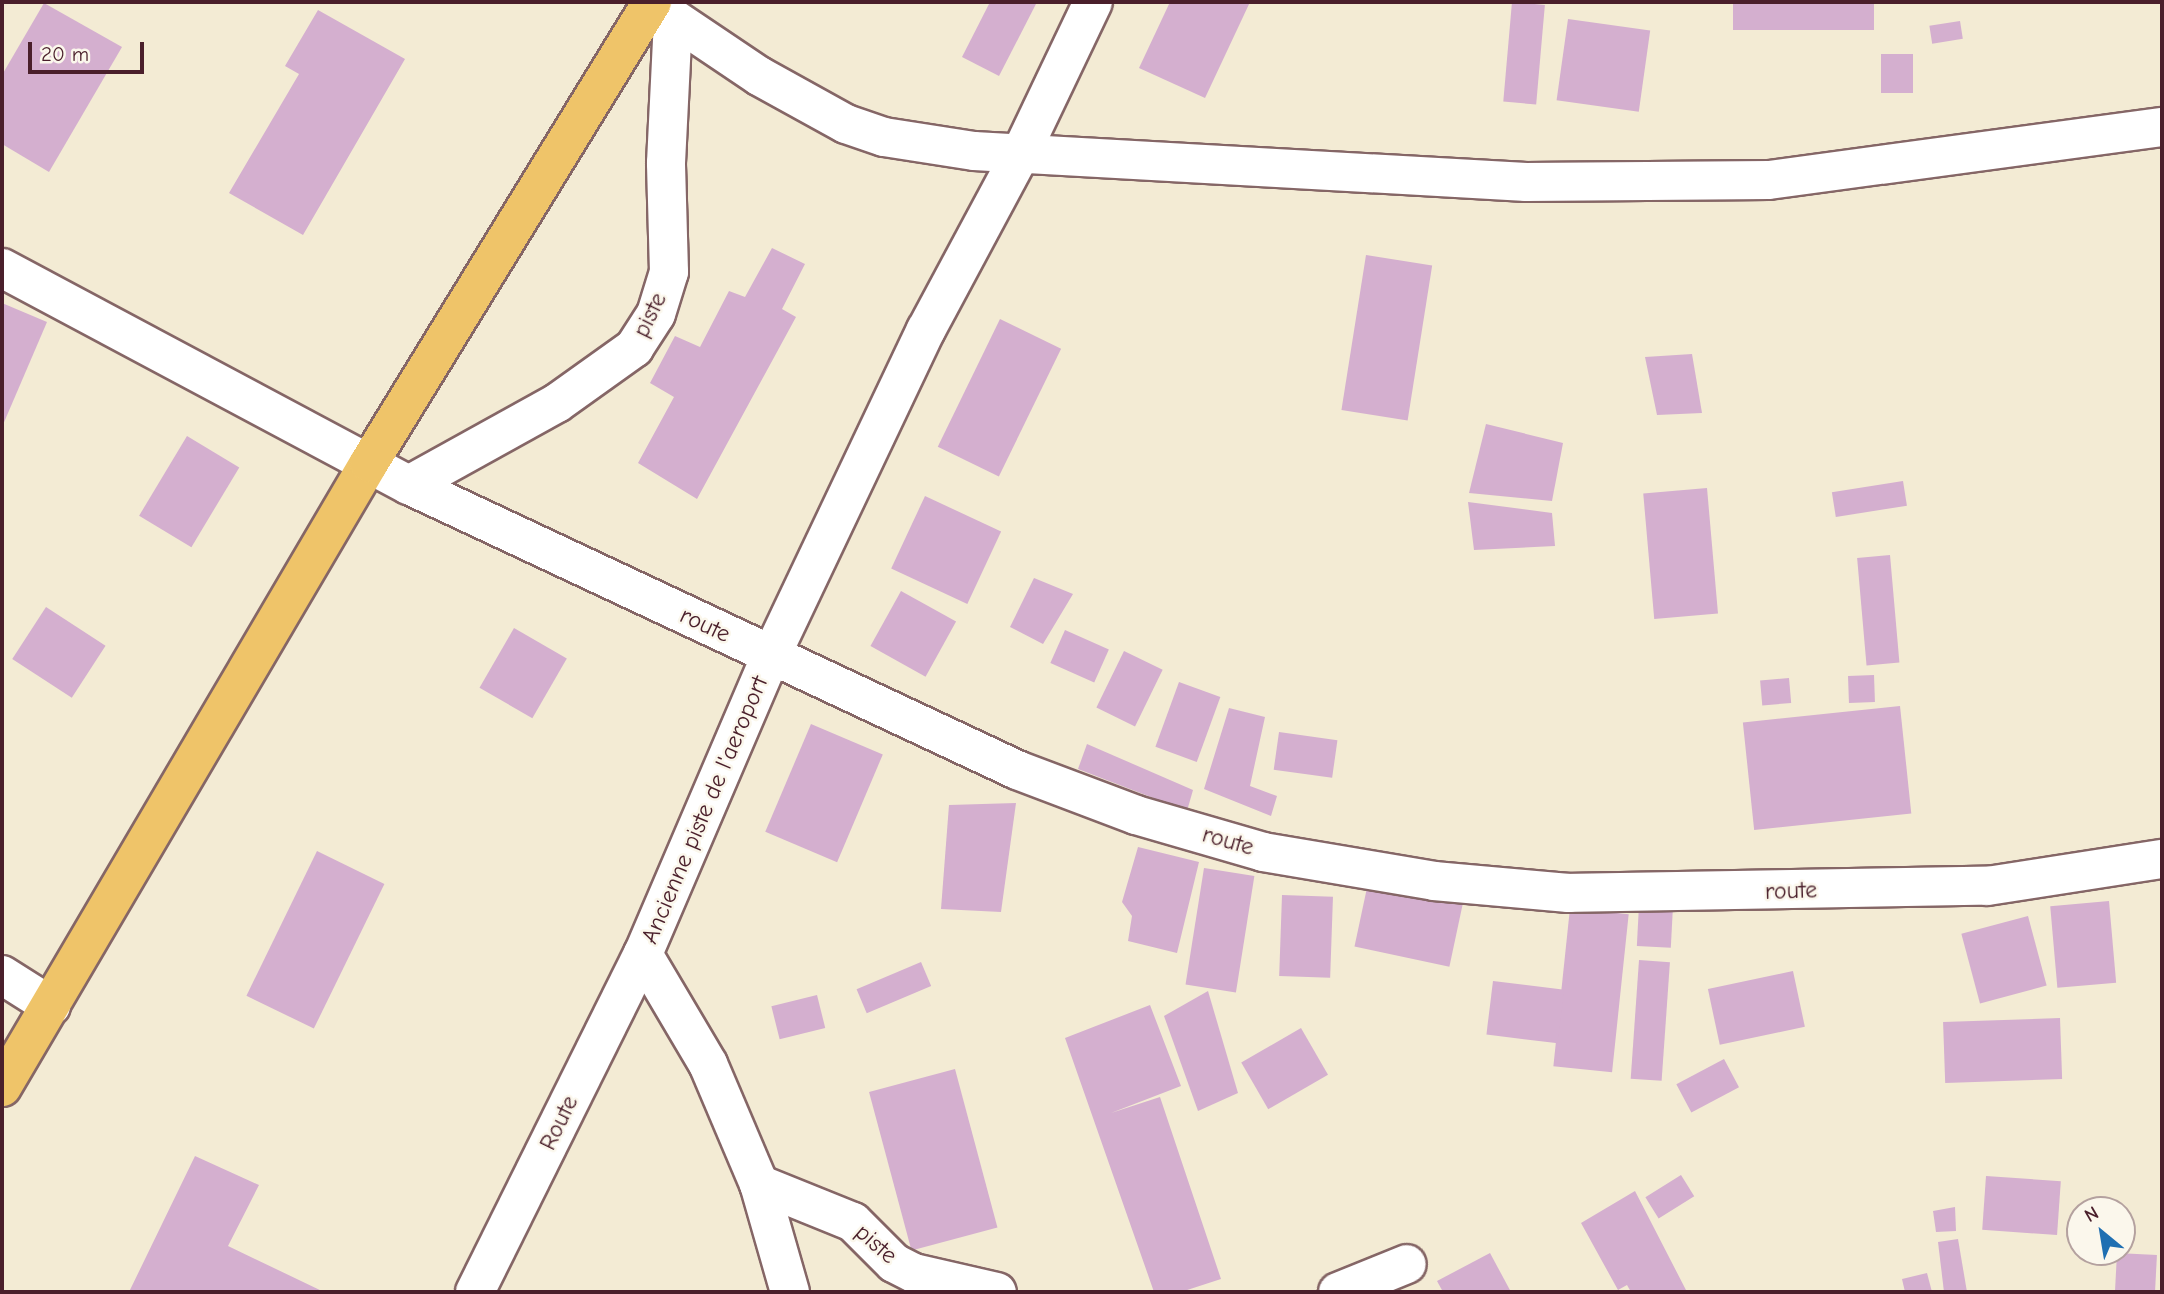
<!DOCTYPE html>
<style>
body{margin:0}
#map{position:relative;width:2164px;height:1294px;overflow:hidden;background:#f3ebd4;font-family:"Comic Neue",sans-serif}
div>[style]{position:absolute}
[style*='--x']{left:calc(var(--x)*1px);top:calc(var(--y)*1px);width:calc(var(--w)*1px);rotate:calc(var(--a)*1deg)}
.building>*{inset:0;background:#d4afcf;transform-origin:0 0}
.roads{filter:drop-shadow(2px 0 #856666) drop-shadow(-2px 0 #856666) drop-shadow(0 2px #856666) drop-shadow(0 -2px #856666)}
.minor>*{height:38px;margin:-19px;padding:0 19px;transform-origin:19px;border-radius:19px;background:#fff}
.highway>*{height:38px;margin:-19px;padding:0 19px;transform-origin:19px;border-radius:19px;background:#efc469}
span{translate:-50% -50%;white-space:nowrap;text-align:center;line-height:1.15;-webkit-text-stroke:5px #fbf7ec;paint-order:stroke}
.street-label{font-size:24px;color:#4a1f2b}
.frame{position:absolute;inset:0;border:4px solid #4a1f2b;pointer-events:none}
.north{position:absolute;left:2066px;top:1196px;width:70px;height:70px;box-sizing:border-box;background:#fbf7ec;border:2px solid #b4a19f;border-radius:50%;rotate:330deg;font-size:19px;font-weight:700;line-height:28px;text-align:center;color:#4a1f2b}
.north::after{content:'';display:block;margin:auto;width:24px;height:32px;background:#1f6fb2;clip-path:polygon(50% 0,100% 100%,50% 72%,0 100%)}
.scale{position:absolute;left:28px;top:42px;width:116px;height:32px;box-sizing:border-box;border:4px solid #4a1f2b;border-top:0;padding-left:9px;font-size:21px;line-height:24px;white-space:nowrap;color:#4a1f2b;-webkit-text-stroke:5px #fbf7ec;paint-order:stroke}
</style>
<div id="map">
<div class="building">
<div style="clip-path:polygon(990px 2px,1037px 2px,999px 76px,962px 57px)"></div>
<div style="clip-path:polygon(1170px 2px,1250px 2px,1205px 98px,1139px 68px)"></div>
<div style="left:1512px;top:2px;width:33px;height:100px;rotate:5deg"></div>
<div style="left:1733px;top:2px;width:141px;height:28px"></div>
<div style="clip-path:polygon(44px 3px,122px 47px,49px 172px,2px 144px,2px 75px)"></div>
<div style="clip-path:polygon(318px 10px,405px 59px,303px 235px,229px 193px,299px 74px,285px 66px)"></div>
<div style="left:1568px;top:19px;width:83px;height:82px;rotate:8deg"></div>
<div style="left:1960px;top:21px;width:18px;height:31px;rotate:81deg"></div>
<div style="left:1913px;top:54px;width:39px;height:32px;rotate:90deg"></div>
<div style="clip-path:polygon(772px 248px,805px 264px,782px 309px,796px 317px,697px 499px,638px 463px,674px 397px,650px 383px,675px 336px,700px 347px,729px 291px,745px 297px)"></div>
<div style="left:1366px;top:255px;width:67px;height:157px;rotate:9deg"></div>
<div style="clip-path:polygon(2px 303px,47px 322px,2px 427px)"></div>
<div style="left:1000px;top:319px;width:68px;height:142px;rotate:26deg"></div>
<div style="clip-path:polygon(1692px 354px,1702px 413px,1657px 415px,1645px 357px)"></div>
<div style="clip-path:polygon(1486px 424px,1563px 443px,1552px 501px,1469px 493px)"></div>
<div style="left:187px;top:436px;width:61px;height:93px;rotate:31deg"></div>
<div style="left:1903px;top:481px;width:25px;height:72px;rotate:81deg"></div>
<div style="left:1707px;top:488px;width:126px;height:64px;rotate:85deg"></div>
<div style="left:925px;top:496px;width:84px;height:80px;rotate:25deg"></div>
<div style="clip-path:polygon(1468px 502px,1552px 513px,1555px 546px,1474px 550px)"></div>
<div style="left:1890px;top:555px;width:108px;height:33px;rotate:85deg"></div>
<div style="clip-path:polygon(1034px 578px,1073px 594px,1043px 644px,1010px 627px)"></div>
<div style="left:901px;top:591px;width:63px;height:63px;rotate:29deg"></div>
<div style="left:46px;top:607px;width:71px;height:62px;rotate:33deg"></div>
<div style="left:514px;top:628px;width:61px;height:69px;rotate:30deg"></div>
<div style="left:1065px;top:630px;width:48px;height:36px;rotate:24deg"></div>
<div style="left:1124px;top:651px;width:43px;height:63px;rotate:26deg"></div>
<div style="left:1874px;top:675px;width:27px;height:26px;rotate:88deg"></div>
<div style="left:1789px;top:678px;width:25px;height:29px;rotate:85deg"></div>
<div style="left:1179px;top:682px;width:44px;height:69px;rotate:20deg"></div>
<div style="left:1900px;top:706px;width:108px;height:158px;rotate:84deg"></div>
<div style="clip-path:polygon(1229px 708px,1265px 717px,1250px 786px,1277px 796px,1271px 816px,1204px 789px)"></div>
<div style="left:811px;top:724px;width:78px;height:117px;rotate:23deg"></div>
<div style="left:1279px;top:732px;width:59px;height:38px;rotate:8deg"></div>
<div style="clip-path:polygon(1087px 744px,1193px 790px,1187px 811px,1078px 769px)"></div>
<div style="clip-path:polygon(1016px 803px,1001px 912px,941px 909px,949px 805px)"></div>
<div style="clip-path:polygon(1138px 847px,1199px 862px,1177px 953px,1128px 941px,1132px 916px,1122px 902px)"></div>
<div style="left:317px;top:851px;width:75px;height:161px;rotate:26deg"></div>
<div style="left:1204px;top:868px;width:51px;height:118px;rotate:9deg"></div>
<div style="left:1368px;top:883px;width:97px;height:65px;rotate:12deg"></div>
<div style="left:1282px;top:895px;width:51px;height:81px;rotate:2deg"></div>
<div style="left:2109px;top:901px;width:82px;height:59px;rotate:85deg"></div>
<div style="left:1639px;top:905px;width:34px;height:41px;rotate:3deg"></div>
<div style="left:1570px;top:908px;width:59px;height:159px;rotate:6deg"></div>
<div style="left:2028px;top:916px;width:72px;height:69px;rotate:75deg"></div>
<div style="left:1639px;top:960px;width:31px;height:119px;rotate:4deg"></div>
<div style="left:921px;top:962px;width:26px;height:70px;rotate:67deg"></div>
<div style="left:1793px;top:971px;width:57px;height:87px;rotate:78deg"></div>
<div style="left:1493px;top:981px;width:72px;height:54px;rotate:7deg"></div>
<div style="clip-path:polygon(1208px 991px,1238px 1093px,1198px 1111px,1164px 1016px)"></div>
<div style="left:817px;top:995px;width:34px;height:47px;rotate:76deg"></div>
<div style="clip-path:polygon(1150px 1005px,1181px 1086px,1111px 1113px,1160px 1097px,1221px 1279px,1181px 1292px,1154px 1292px,1065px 1038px)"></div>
<div style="left:2060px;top:1018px;width:61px;height:117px;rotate:88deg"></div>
<div style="left:1301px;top:1028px;width:54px;height:69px;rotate:60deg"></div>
<div style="left:1724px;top:1059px;width:32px;height:54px;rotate:62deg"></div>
<div style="left:955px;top:1069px;width:164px;height:89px;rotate:75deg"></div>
<div style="clip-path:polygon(195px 1156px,259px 1185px,228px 1246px,324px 1292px,129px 1292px)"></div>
<div style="left:1681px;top:1175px;width:25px;height:42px;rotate:58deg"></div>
<div style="left:1986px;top:1176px;width:75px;height:54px;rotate:4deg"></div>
<div style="clip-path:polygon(1635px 1191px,1687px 1292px,1631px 1292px,1627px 1285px,1618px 1290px,1581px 1223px)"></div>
<div style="clip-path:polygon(1955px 1207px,1956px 1231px,1936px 1232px,1933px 1211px)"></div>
<div style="clip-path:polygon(1958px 1239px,1967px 1292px,1944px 1292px,1938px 1242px)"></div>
<div style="clip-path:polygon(1490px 1253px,1511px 1292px,1443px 1292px,1437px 1281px)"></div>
<div style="left:2117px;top:1253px;width:40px;height:39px;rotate:3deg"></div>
<div style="clip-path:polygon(1927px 1273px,1932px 1292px,1905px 1292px,1902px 1279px)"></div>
</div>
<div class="roads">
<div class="minor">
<div style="--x:649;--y:2;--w:133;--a:33.9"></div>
<div style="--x:759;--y:76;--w:99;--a:28.9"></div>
<div style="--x:846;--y:124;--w:40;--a:18.9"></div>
<div style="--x:884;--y:137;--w:91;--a:8.8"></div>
<div style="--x:974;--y:151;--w:553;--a:3.21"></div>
<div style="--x:1526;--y:182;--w:243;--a:-0.5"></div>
<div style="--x:1769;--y:180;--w:397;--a:-7.7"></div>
<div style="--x:2;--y:268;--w:461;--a:28.1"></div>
<div style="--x:409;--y:485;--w:671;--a:25.11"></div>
<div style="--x:1017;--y:770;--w:127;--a:20.7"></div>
<div style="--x:1136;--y:815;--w:132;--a:16.2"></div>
<div style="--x:1263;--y:852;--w:173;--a:9.6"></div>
<div style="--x:1434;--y:881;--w:135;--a:5.1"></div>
<div style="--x:1568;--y:893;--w:419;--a:-1"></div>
<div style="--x:1987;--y:886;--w:177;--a:-8.8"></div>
<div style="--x:409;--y:485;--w:169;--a:-29"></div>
<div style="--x:557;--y:403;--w:95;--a:-35.5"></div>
<div style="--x:634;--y:348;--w:40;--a:-57.1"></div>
<div style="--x:656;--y:314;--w:44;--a:-72.8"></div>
<div style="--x:669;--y:272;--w:109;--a:-91.6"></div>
<div style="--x:666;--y:163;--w:145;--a:-87.2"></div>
<div style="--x:2;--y:975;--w:58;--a:32.3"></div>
<div style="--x:759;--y:1184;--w:101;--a:22"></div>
<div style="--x:853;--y:1222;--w:58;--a:45"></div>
<div style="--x:894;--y:1263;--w:22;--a:27"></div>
<div style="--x:914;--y:1273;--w:85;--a:12.9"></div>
<div style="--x:475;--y:1292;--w:377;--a:-63.6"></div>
<div style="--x:790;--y:1292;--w:112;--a:-106"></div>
<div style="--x:759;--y:1184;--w:130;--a:-113"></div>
<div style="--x:708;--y:1064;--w:128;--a:-120.6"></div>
<div style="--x:643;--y:954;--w:324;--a:-66.8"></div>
<div style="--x:771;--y:656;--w:361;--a:-64.6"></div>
<div style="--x:926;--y:330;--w:201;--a:-61.8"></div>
<div style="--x:1021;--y:153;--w:167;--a:-64.5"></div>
<div style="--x:1338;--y:1292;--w:74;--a:-22.1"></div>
</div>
<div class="highway">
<div style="--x:2;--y:1087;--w:724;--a:-59.54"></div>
<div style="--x:369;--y:463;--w:541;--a:-58.45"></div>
</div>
</div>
<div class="street-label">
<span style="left:650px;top:315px;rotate:-64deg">piste</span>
<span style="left:705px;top:625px;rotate:25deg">route</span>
<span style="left:705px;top:810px;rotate:-67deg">Ancienne piste de l'aeroport</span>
<span style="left:1228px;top:841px;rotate:16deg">route</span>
<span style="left:1791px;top:891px;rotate:-2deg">route</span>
<span style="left:559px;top:1123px;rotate:-64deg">Route</span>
<span style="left:876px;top:1244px;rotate:41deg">piste</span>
</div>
<div class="frame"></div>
<div class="north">N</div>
<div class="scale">20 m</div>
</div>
